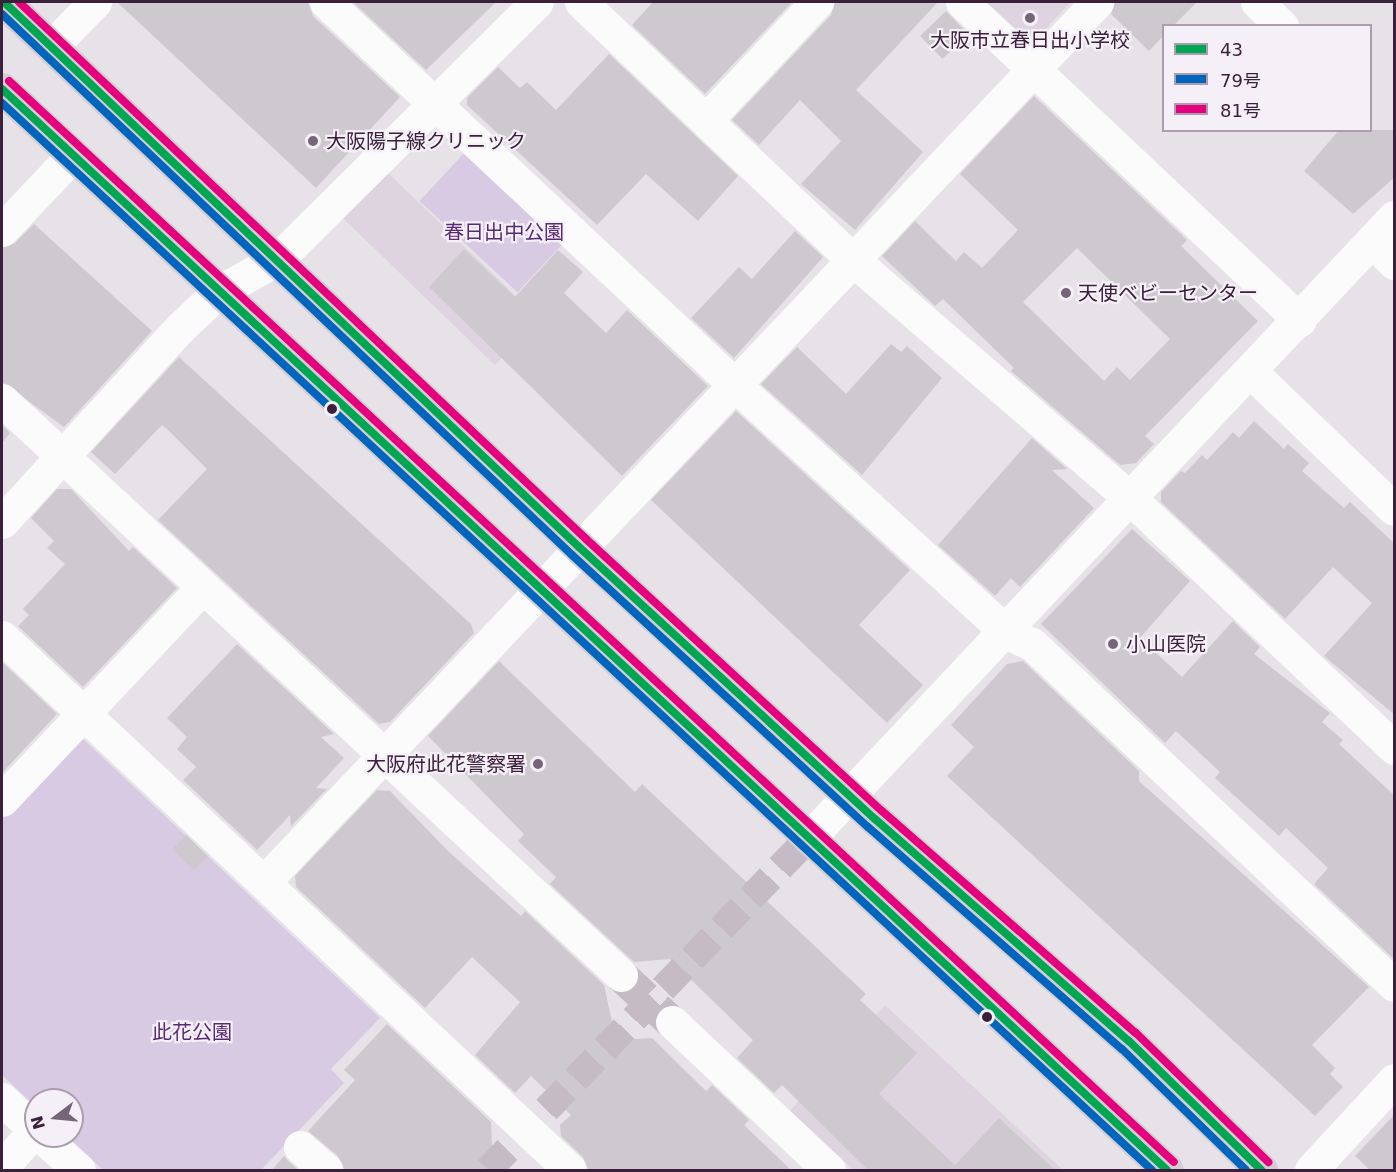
<!DOCTYPE html>
<meta charset="utf-8">
<style>
body{margin:0}
#map{position:relative;width:1396px;height:1172px;overflow:hidden;background:#e7e2e8;font-family:"DejaVu Sans","Noto Sans JP",sans-serif}
div>[style]{position:absolute}
[style*='--x']{left:calc(var(--x)*1px);top:calc(var(--y)*1px);width:calc(var(--w)*1px);rotate:calc(var(--a)*1deg)}
.built>*{inset:0;background:#ded4e0;transform-origin:0 0}
.green>*{inset:0;background:#d8cae2;transform-origin:0 0}
.building>*{inset:0;background:#cec9cf;transform-origin:0 0}
.pedestrian-tunnel>*{height:28px;margin-top:-14px;transform-origin:0;background:repeating-linear-gradient(90deg,#c5bbc5 0 28px,transparent 0 42px)}
.minor-tunnel>*{height:33px;margin-top:-16.5px;transform-origin:0;background:repeating-linear-gradient(90deg,#c5bbc5 0 33px,transparent 0 49px)}
.minor>*{height:33px;margin:-16.5px;padding:0 16.5px;transform-origin:16.5px;border-radius:16.5px;background:#fbfbfc}
.primary>*{height:33px;margin:-16.5px;padding:0 16.5px;transform-origin:16.5px;border-radius:16.5px;background:#d4cdd4}
.bus-1>*{height:8px;margin:-4px;padding:0 4px;transform-origin:4px;border-radius:4px;background:#00a651}
.bus-2>*{height:8px;margin:-4px;padding:0 4px;transform-origin:4px;border-radius:4px;background:#0065bd}
.bus-3>*{height:8px;margin:-4px;padding:0 4px;transform-origin:4px;border-radius:4px;background:#e5007d}
.dots>*{width:16px;height:16px;translate:-50% -50%;box-sizing:border-box;border:3px solid #f5f0f7;border-radius:50%}
span{translate:-50% -50%;white-space:nowrap;text-align:center;line-height:1.15;-webkit-text-stroke:4.5px #f5f0f7;paint-order:stroke}
.poi-label{font-size:20px;color:#3b203b}
.left{translate:0 -50%;text-align:left}
.right{translate:-100% -50%;text-align:right}
.park-label{font-size:20px;color:#582a72}
.frame{position:absolute;inset:0;border:3px solid #3b203b;pointer-events:none}
.legend{position:absolute;left:1162px;top:24px;width:210px;height:108px;box-sizing:border-box;background:#f5f0f7;border:2px solid #ab9dac;margin:0;padding:8px 10px;list-style:none;font-size:18px;color:#3b203b}
.legend li{display:flex;align-items:center;gap:12px;height:30px}
.legend b{width:30px;border:2px solid #ab9dac}
.north{position:absolute;left:24px;top:1088px;width:60px;height:60px;box-sizing:border-box;background:#f5f0f7;border:2px solid #ab9dac;border-radius:50%;rotate:254deg;font-size:16px;font-weight:700;line-height:24px;text-align:center;color:#3b203b}
.north::after{content:'';display:block;margin:auto;width:21px;height:27px;background:#776478;clip-path:polygon(50% 0,100% 100%,50% 72%,0 100%)}
</style>
<div id="map">
<div class="built">
<div style="clip-path:polygon(986px 2px,1071px 2px,1041px 34px,1025px 37px)"></div>
<div style="left:382px;top:167px;width:219px;height:64px;rotate:44deg"></div>
<div style="clip-path:polygon(885px 1005px,1063px 1170px,854px 1170px,790px 1111px)"></div>
</div>
<div class="green">
<div style="left:468px;top:149px;width:134px;height:71px;rotate:43deg"></div>
<div style="clip-path:polygon(83px 739px,380px 1018px,331px 1069px,344px 1083px,261px 1170px,103px 1170px,67px 1136px,72px 1136px,72px 1100px,36px 1100px,36px 1107px,2px 1075px,2px 813px,68px 742px)"></div>
</div>
<div class="building">
<div style="clip-path:polygon(117px 2px,308px 2px,313px 16px,400px 97px,316px 188px)"></div>
<div style="clip-path:polygon(353px 2px,496px 2px,426px 70px)"></div>
<div style="clip-path:polygon(653px 2px,792px 2px,705px 94px,632px 25px)"></div>
<div style="clip-path:polygon(835px 2px,938px 2px,856px 90px,923px 152px,855px 230px,801px 184px,841px 141px,800px 100px,759px 145px,732px 120px,831px 15px)"></div>
<div style="clip-path:polygon(1115px 2px,1197px 2px,1173px 26px,1164px 26px,1164px 35px,1149px 51px,1111px 14px)"></div>
<div style="left:946px;top:11px;width:32px;height:36px;rotate:46deg"></div>
<div style="clip-path:polygon(609px 54px,738px 176px,698px 221px,646px 174px,597px 225px,467px 105px,467px 98px,498px 67px,520px 88px,527px 82px,556px 110px)"></div>
<div style="clip-path:polygon(evenodd,1034px 96px,1187px 240px,1181px 246px,1258px 321px,1145px 436px,1154px 444px,1136px 463px,1120px 465px,1011px 371px,1014px 368px,943px 299px,935px 306px,882px 256px,915px 221px,956px 261px,964px 252px,982px 268px,1018px 230px,960px 174px,1034px 96px,1077px 248px,1170px 339px,1130px 380px,1117px 367px,1104px 381px,1023px 302px,1077px 248px)"></div>
<div style="clip-path:polygon(1339px 130px,1395px 130px,1395px 177px,1353px 214px,1304px 171px)"></div>
<div style="clip-path:polygon(34px 224px,152px 331px,64px 427px,2px 382px,2px 248px,15px 243px)"></div>
<div style="clip-path:polygon(795px 231px,823px 257px,734px 358px,691px 318px,739px 267px,752px 279px)"></div>
<div style="clip-path:polygon(464px 249px,515px 297px,558px 250px,583px 272px,564px 293px,606px 333px,627px 310px,708px 386px,622px 476px,429px 287px)"></div>
<div style="clip-path:polygon(891px 344px,901px 352px,907px 346px,942px 378px,862px 475px,761px 384px,797px 347px,846px 394px)"></div>
<div style="clip-path:polygon(179px 357px,471px 624px,474px 633px,390px 722px,379px 724px,158px 520px,207px 469px,168px 430px,162px 425px,115px 474px,91px 452px)"></div>
<div style="clip-path:polygon(736px 411px,910px 570px,859px 625px,923px 685px,887px 723px,651px 500px)"></div>
<div style="clip-path:polygon(1254px 421px,1284px 449px,1288px 444px,1309px 463px,1302px 471px,1344px 508px,1350px 502px,1395px 544px,1395px 715px,1324px 656px,1372px 603px,1333px 567px,1285px 619px,1161px 502px,1161px 492px,1181px 471px,1185px 473px,1202px 455px,1207px 460px,1233px 432px,1239px 438px)"></div>
<div style="clip-path:polygon(2px 425px,10px 433px,2px 443px)"></div>
<div style="clip-path:polygon(1032px 438px,1067px 469px,1052px 470px,1094px 508px,1020px 587px,1011px 578px,995px 596px,938px 545px)"></div>
<div style="clip-path:polygon(57px 489px,71px 489px,129px 551px,133px 547px,177px 588px,83px 687px,18px 626px,29px 615px,23px 609px,65px 564px,47px 548px,54px 541px,31px 518px)"></div>
<div style="clip-path:polygon(1132px 529px,1190px 581px,1140px 638px,1182px 677px,1233px 621px,1260px 647px,1254px 654px,1330px 713px,1322px 722px,1343px 740px,1339px 744px,1395px 796px,1395px 960px,1314px 884px,1328px 868px,1286px 828px,1279px 836px,1215px 778px,1220px 772px,1176px 731px,1165px 743px,1041px 624px)"></div>
<div style="clip-path:polygon(237px 644px,334px 734px,321px 737px,344px 758px,316px 788px,327px 789px,291px 826px,290px 815px,257px 850px,183px 780px,196px 767px,177px 749px,187px 737px,167px 718px)"></div>
<div style="clip-path:polygon(499px 661px,635px 792px,642px 784px,866px 994px,860px 1000px,917px 1053px,879px 1094px,955px 1165px,999px 1118px,1055px 1170px,868px 1170px,782px 1085px,774px 1093px,737px 1058px,753px 1040px,670px 959px,634px 962px,550px 884px,556px 877px,518px 841px,524px 834px,428px 736px)"></div>
<div style="clip-path:polygon(1023px 661px,1139px 771px,1139px 781px,1369px 987px,1312px 1045px,1335px 1068px,1330px 1074px,1343px 1087px,1315px 1116px,947px 776px,974px 747px,951px 725px,1007px 664px)"></div>
<div style="clip-path:polygon(2px 662px,57px 714px,2px 773px)"></div>
<div style="clip-path:polygon(377px 790px,390px 791px,448px 851px,521px 916px,525px 911px,604px 985px,616px 1040px,652px 1038px,706px 1091px,712px 1085px,749px 1120px,744px 1125px,791px 1170px,588px 1170px,583px 1157px,561px 1136px,560px 1125px,571px 1115px,531px 1076px,515px 1093px,475px 1055px,520px 1002px,472px 957px,425px 1008px,296px 887px,295px 876px)"></div>
<div style="left:186px;top:835px;width:30px;height:20px;rotate:44deg"></div>
<div style="clip-path:polygon(387px 1024px,491px 1122px,493px 1170px,344px 1170px,338px 1156px,308px 1131px,355px 1080px,344px 1070px)"></div>
<div style="clip-path:polygon(1395px 1114px,1395px 1170px,1370px 1170px,1355px 1156px)"></div>
<div style="clip-path:polygon(284px 1156px,288px 1161px,298px 1170px,272px 1170px)"></div>
</div>
<div class="pedestrian-tunnel">
<div style="--x:488;--y:1170;--w:462;--a:-46"></div>
</div>
<div class="minor-tunnel">
<div style="--x:621;--y:975;--w:69;--a:42.7"></div>
</div>
<div class="minor">
<div style="--x:326;--y:2;--w:562;--a:43.12"></div>
<div style="--x:736;--y:386;--w:367;--a:42.3"></div>
<div style="--x:1007;--y:633;--w:27;--a:24"></div>
<div style="--x:1032;--y:644;--w:497;--a:43.3"></div>
<div style="--x:581;--y:2;--w:375;--a:43.5"></div>
<div style="--x:853;--y:260;--w:367;--a:40.7"></div>
<div style="--x:1131;--y:499;--w:362;--a:43.4"></div>
<div style="--x:962;--y:2;--w:464;--a:43.3"></div>
<div style="--x:1257;--y:2;--w:35;--a:44"></div>
<div style="--x:52;--y:46;--w:62;--a:-45.7"></div>
<div style="--x:707;--y:119;--w:161;--a:-46.8"></div>
<div style="--x:2;--y:230;--w:102;--a:-46.6"></div>
<div style="--x:1372;--y:241;--w:31;--a:45"></div>
<div style="--x:1250;--y:371;--w:199;--a:43.8"></div>
<div style="--x:2;--y:400;--w:845;--a:42.89"></div>
<div style="--x:2;--y:522;--w:263;--a:-47.5"></div>
<div style="--x:180;--y:328;--w:51;--a:-43.4"></div>
<div style="--x:217;--y:293;--w:71;--a:-29.4"></div>
<div style="--x:279;--y:258;--w:363;--a:-44.8"></div>
<div style="--x:2;--y:637;--w:779;--a:43.18"></div>
<div style="--x:2;--y:800;--w:291;--a:-46.7"></div>
<div style="--x:809;--y:838;--w:853;--a:-46.71"></div>
<div style="--x:264;--y:882;--w:1212;--a:-46.57"></div>
<div style="--x:672;--y:1022;--w:216;--a:43.3"></div>
<div style="--x:2;--y:1099;--w:47;--a:43.3"></div>
<div style="--x:41;--y:1136;--w:51;--a:41.8"></div>
<div style="--x:300;--y:1147;--w:35;--a:41"></div>
<div style="--x:2;--y:1167;--w:50;--a:-48.3"></div>
<div style="--x:1311;--y:1170;--w:122;--a:-47.3"></div>
</div>
<div class="primary">
<div style="--x:4;--y:2;--w:792;--a:43.47"></div>
<div style="--x:579;--y:547;--w:402;--a:42.6"></div>
<div style="--x:875;--y:819;--w:337;--a:41.2"></div>
<div style="--x:1129;--y:1041;--w:185;--a:44.3"></div>
<div style="--x:2;--y:89;--w:1589;--a:42.86"></div>
</div>
<div class="bus-1">
<div style="--x:4;--y:2;--w:792;--a:43.47"></div>
<div style="--x:579;--y:547;--w:402;--a:42.6"></div>
<div style="--x:875;--y:819;--w:337;--a:41.2"></div>
<div style="--x:1129;--y:1041;--w:185;--a:44.3"></div>
<div style="--x:2;--y:89;--w:1589;--a:42.86"></div>
</div>
<div class="bus-2">
<div style="--x:2;--y:14;--w:786;--a:43.5"></div>
<div style="--x:572;--y:555;--w:402;--a:42.6"></div>
<div style="--x:868;--y:827;--w:337;--a:41.2"></div>
<div style="--x:1122;--y:1049;--w:173;--a:44.3"></div>
<div style="--x:2;--y:103;--w:1569;--a:42.86"></div>
</div>
<div class="bus-3">
<div style="--x:19;--y:2;--w:781;--a:43.44"></div>
<div style="--x:586;--y:539;--w:402;--a:42.6"></div>
<div style="--x:882;--y:811;--w:337;--a:41.2"></div>
<div style="--x:1136;--y:1033;--w:185;--a:44.3"></div>
<div style="--x:9;--y:81;--w:1589;--a:42.86"></div>
</div>
<div class="dots">
<div style="left:1030px;top:18px;background:#776478"></div>
<div style="left:313px;top:141px;background:#776478"></div>
<div style="left:1066px;top:293px;background:#776478"></div>
<div style="left:332px;top:409px;background:#3b203b"></div>
<div style="left:1113px;top:644px;background:#776478"></div>
<div style="left:538px;top:764px;background:#776478"></div>
<div style="left:987px;top:1017px;background:#3b203b"></div>
</div>
<div class="poi-label">
<span style="left:1030px;top:40px">大阪市立春日出小学校</span>
<span class="left" style="left:326px;top:141px">大阪陽子線クリニック</span>
<span class="left" style="left:1078px;top:293px">天使ベビーセンター</span>
<span class="left" style="left:1126px;top:644px">小山医院</span>
<span class="right" style="left:526px;top:764px">大阪府此花警察署</span>
</div>
<div class="park-label">
<span style="left:504px;top:232px">春日出中公園</span>
<span style="left:192px;top:1032px">此花公園</span>
</div>
<div class="frame"></div>
<ul class="legend">
<li><b style="height:8px;background:#00a651"></b>43</li>
<li><b style="height:8px;background:#0065bd"></b>79号</li>
<li><b style="height:8px;background:#e5007d"></b>81号</li>
</ul>
<div class="north">N</div>
</div>
